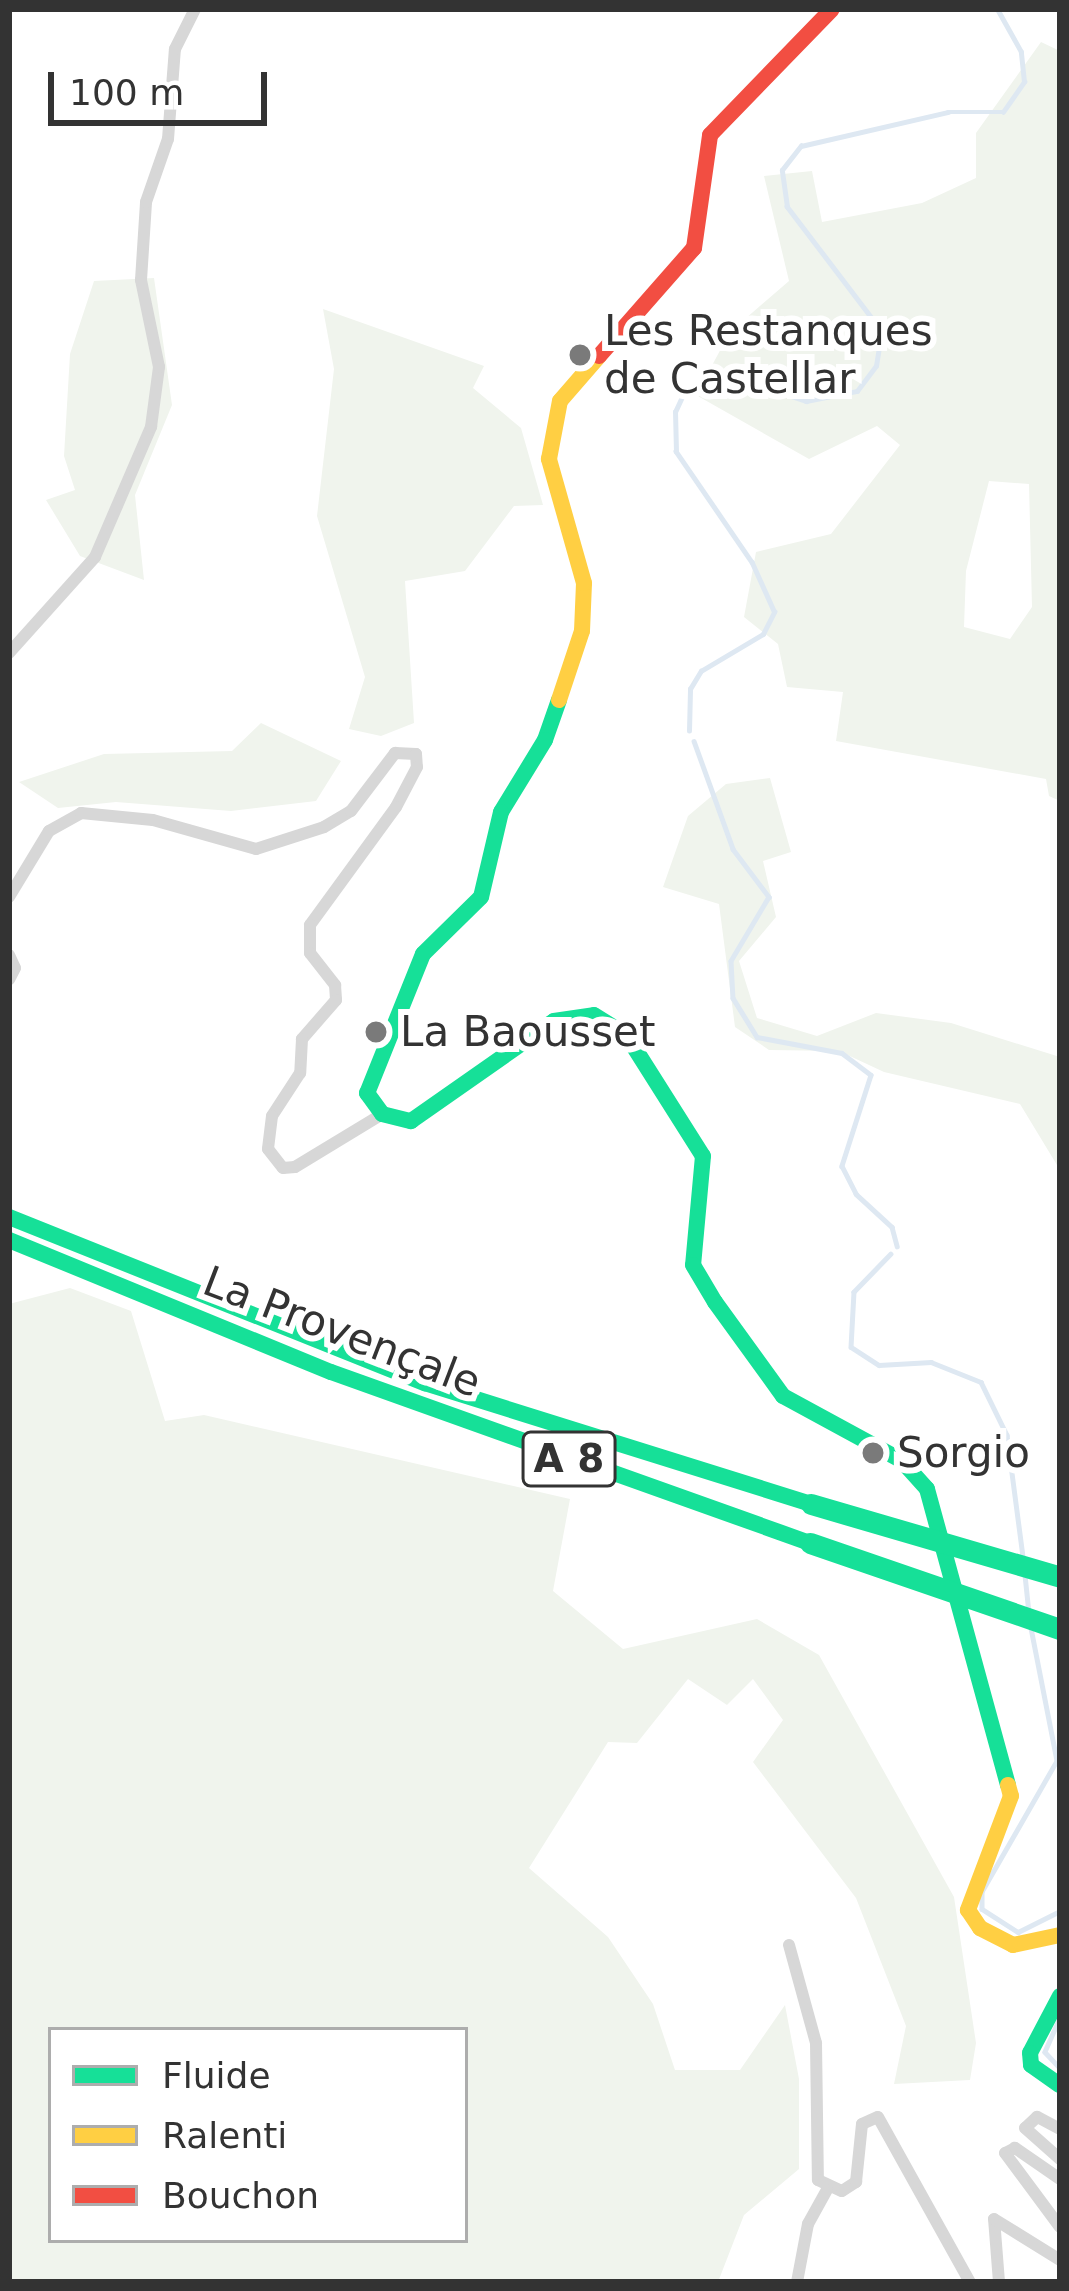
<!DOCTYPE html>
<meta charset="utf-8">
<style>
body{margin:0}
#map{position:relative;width:1069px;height:2291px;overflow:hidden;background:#fff;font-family:"DejaVu Sans",sans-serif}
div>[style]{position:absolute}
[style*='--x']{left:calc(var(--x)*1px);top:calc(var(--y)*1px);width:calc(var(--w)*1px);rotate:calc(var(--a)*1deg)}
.green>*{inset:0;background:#f0f4ed}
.stream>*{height:4.5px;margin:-2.25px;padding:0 2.25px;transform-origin:2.25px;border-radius:2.25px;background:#dee8f2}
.street>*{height:12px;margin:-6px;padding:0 6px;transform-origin:6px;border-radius:6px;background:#d7d7d7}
.fast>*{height:16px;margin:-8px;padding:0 8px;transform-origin:8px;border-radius:8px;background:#16e098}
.slow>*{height:16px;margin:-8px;padding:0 8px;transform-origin:8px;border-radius:8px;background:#ffcf43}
.jam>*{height:16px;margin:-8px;padding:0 8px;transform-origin:8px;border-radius:8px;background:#f24e42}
.fast-bridge>*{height:21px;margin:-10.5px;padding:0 10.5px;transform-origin:10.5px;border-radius:10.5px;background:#16e098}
.dots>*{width:33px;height:33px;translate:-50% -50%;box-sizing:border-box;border:6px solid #fff;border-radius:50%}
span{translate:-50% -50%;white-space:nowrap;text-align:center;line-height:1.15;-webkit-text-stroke:12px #fff;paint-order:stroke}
.shield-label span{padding:3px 9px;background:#fff;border:3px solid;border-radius:9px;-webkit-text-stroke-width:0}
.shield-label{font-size:39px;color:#333;font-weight:700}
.poi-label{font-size:42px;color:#333}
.left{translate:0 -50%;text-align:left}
.street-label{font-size:42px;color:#333}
.frame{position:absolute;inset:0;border:12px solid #333;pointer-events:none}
.legend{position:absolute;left:48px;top:2027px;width:420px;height:216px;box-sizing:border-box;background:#fff;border:3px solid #adadad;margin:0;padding:15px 21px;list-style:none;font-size:36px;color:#333}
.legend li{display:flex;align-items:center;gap:24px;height:60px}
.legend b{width:60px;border:3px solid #adadad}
.scale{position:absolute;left:48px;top:72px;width:219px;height:54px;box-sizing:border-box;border:6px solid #333;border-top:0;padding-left:15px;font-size:36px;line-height:42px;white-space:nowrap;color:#333;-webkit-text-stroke:9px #fff;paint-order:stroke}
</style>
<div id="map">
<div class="green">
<div style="clip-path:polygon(evenodd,1041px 42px,1060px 51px,1060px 801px,1049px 796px,1046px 779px,836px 741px,843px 692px,787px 687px,778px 644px,744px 617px,756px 552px,831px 534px,900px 445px,877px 426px,809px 459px,696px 395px,730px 332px,789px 281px,764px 176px,812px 171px,822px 222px,922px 203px,976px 178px,976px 133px,1041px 42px,989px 481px,1029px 484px,1032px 607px,1010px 639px,964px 627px,966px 571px,989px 481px)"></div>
<div style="clip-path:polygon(154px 278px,172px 405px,135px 495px,144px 580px,80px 556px,46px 500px,75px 490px,64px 456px,70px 354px,94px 281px)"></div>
<div style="clip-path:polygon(323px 309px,484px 366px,473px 388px,521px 428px,543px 505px,514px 506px,465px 571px,405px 581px,414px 723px,381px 736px,349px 729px,365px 677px,317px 516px,334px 369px)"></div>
<div style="clip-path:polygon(261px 723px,341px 761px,316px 801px,231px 811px,116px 802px,58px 808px,19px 782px,104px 754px,232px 751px)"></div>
<div style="clip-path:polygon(770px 778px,791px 852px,763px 861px,776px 917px,739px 961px,757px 1018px,817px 1036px,876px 1013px,951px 1023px,1060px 1057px,1060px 1170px,1020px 1104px,884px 1072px,839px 1051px,769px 1050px,735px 1027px,719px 904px,663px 887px,688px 816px,726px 784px)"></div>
<div style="clip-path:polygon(evenodd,70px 1288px,131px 1311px,165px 1421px,204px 1415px,570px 1499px,553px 1591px,623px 1649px,757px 1619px,819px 1655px,954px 1897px,976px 2043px,970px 2080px,894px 2084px,906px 2026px,856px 1898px,753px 1762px,783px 1720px,753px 1679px,727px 1705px,688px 1679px,637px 1743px,608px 1742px,529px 1868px,608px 1937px,653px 2004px,675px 2070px,740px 2070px,785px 2005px,799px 2079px,799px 2169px,744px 2215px,718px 2282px,9px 2282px,9px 1304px,70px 1288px,51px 2030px,465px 2030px,465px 2240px,51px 2240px,51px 2030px)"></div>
</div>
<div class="stream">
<div style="--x:689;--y:731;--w:42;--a:-88.6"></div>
<div style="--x:690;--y:689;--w:21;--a:-59"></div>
<div style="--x:701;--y:671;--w:72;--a:-30.8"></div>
<div style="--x:763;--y:634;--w:25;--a:-63"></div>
<div style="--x:774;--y:612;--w:54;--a:-114.2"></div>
<div style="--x:752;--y:563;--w:135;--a:-124.4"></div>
<div style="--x:676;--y:452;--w:40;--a:-91.4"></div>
<div style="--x:675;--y:412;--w:23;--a:-65"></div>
<div style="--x:685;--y:391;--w:42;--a:-25.3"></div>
<div style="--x:723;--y:373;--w:88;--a:18.6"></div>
<div style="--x:806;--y:401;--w:52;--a:-11.1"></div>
<div style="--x:857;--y:391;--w:31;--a:-53"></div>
<div style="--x:876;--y:366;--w:24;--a:-81"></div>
<div style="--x:880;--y:342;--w:24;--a:-109"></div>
<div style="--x:872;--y:319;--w:141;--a:-127.2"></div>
<div style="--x:787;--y:207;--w:37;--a:-98"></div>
<div style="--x:782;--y:170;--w:31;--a:-52"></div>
<div style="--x:801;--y:146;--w:151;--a:-13"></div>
<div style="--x:948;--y:112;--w:55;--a:0"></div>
<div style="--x:1003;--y:112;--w:37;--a:-55"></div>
<div style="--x:1024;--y:82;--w:30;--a:-96"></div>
<div style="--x:1021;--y:52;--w:49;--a:-119.2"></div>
<div style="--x:694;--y:741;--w:115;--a:70.1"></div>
<div style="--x:733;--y:849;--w:60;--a:53.1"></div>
<div style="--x:769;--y:897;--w:74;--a:120.7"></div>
<div style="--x:731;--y:961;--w:37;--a:87"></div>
<div style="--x:733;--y:998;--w:46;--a:58.4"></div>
<div style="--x:757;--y:1037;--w:86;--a:10.7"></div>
<div style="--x:842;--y:1053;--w:36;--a:37"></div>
<div style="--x:871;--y:1075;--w:96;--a:107.7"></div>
<div style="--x:842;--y:1166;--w:31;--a:63"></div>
<div style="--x:856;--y:1194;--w:49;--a:42.5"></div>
<div style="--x:892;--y:1227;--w:20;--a:75"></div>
<div style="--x:891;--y:1254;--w:53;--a:134.2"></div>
<div style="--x:854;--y:1292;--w:55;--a:93.1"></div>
<div style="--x:851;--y:1347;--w:33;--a:33"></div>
<div style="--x:879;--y:1365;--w:52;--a:-3.3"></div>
<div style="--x:931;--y:1362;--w:54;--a:21.8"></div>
<div style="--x:981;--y:1382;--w:59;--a:63.9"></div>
<div style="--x:1007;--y:1435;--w:123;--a:82.5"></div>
<div style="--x:1025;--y:1575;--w:36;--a:84"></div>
<div style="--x:1031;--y:1628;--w:136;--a:78.9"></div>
<div style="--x:1057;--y:1761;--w:151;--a:119.8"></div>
<div style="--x:982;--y:1892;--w:17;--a:90"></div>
<div style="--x:982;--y:1909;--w:43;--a:32.6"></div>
<div style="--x:1018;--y:1932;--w:47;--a:-26.6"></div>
<div style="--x:1060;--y:2018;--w:37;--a:114"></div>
<div style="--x:1045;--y:2052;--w:22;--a:47"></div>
</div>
<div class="street">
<div style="--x:9;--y:653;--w:129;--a:-48.1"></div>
<div style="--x:95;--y:557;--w:142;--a:-66.7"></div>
<div style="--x:151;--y:427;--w:61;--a:-82.4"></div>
<div style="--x:159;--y:367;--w:89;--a:-101.7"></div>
<div style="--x:141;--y:280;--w:78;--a:-86.3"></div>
<div style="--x:146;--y:202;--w:67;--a:-70.8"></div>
<div style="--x:168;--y:139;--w:90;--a:-85.6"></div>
<div style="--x:175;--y:49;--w:45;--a:-63.4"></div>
<div style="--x:9;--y:897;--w:77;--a:-58.8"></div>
<div style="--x:49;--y:831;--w:37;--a:-29"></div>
<div style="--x:81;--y:813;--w:72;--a:5.6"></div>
<div style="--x:153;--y:820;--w:107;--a:15.7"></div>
<div style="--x:256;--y:849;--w:71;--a:-17.9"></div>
<div style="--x:324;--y:827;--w:31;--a:-31"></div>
<div style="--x:351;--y:811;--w:73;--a:-52.8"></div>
<div style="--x:395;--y:753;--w:21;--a:3"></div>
<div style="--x:416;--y:754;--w:13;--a:86"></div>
<div style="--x:417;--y:767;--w:45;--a:117.7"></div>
<div style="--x:396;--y:807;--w:146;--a:126.1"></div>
<div style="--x:310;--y:925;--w:28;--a:90"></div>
<div style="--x:310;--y:953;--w:41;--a:52"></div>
<div style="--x:335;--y:985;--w:15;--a:86"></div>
<div style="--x:336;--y:1000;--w:52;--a:131.1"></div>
<div style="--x:302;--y:1039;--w:34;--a:93"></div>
<div style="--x:300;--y:1073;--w:51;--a:123.1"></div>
<div style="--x:272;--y:1116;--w:33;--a:97"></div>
<div style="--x:268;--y:1149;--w:24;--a:52"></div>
<div style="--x:283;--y:1168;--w:12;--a:-5"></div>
<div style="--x:295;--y:1167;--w:102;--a:-31.3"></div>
<div style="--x:9;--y:955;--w:14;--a:65"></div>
<div style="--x:15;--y:968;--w:13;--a:117"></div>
<div style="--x:789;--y:1945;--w:102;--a:74.6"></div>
<div style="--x:816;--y:2043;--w:137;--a:89.2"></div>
<div style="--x:818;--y:2180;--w:26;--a:25"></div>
<div style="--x:842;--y:2191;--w:17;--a:-33"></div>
<div style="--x:856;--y:2182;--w:58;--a:-84.1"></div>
<div style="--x:862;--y:2124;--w:17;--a:-24"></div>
<div style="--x:878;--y:2117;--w:189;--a:60.9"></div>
<div style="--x:1060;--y:2129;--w:26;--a:-152"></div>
<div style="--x:1037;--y:2117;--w:16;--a:137"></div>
<div style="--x:1025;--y:2128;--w:47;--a:41.5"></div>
<div style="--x:1060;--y:2179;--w:55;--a:-145.4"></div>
<div style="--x:1015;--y:2148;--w:11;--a:153"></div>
<div style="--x:1005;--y:2153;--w:92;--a:53.4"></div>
<div style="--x:797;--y:2282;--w:59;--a:-79.3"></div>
<div style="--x:808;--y:2224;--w:39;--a:-61"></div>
<div style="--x:999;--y:2282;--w:63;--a:-94.5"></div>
<div style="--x:994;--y:2219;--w:78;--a:31.8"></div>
</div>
<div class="fast">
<div style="--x:559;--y:700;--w:42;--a:109.3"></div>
<div style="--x:545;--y:740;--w:84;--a:121.4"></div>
<div style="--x:501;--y:812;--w:87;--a:103.2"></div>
<div style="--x:481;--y:897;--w:81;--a:135.5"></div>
<div style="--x:423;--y:954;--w:150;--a:111.9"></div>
<div style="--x:367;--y:1093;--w:26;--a:54"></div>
<div style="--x:382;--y:1114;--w:30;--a:14"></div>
<div style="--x:411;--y:1121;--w:174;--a:-35"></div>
<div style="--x:554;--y:1021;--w:40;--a:-8.5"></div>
<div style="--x:594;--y:1015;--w:39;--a:32"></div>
<div style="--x:627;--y:1036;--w:142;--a:57.7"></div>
<div style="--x:703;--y:1156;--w:109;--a:95.2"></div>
<div style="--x:693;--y:1265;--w:43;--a:59.3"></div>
<div style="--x:715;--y:1302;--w:116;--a:54.1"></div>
<div style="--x:783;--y:1396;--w:134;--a:28.5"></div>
<div style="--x:901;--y:1460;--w:39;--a:48"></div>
<div style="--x:927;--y:1489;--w:307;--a:74.7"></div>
<div style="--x:9;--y:1217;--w:448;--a:21.8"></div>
<div style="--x:425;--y:1383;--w:405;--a:17.4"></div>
<div style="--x:9;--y:1240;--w:348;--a:22.3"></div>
<div style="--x:331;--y:1372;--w:509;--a:19.65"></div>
<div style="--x:1060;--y:1996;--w:64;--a:117.8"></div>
<div style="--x:1030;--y:2053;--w:12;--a:85"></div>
<div style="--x:1031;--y:2065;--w:35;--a:35"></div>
</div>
<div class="slow">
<div style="--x:559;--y:700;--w:73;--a:-71.6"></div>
<div style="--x:582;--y:631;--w:48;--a:-87.6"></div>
<div style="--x:584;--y:583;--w:129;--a:-105.8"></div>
<div style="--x:549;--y:459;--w:59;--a:-79.3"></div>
<div style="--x:560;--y:401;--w:60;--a:-49.1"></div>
<div style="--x:1008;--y:1785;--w:11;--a:75"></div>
<div style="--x:1011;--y:1796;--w:122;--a:110.7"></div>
<div style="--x:968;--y:1910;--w:22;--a:56"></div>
<div style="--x:980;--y:1928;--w:37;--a:27"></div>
<div style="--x:1013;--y:1945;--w:48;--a:-12"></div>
</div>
<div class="jam">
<div style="--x:599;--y:356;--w:144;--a:-48.7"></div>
<div style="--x:694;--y:248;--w:114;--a:-81.9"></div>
<div style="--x:710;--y:135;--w:175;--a:-45.9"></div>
</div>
<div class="fast-bridge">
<div style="--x:811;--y:1504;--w:259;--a:16.3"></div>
<div style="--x:810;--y:1543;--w:264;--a:19"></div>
</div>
<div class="dots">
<div style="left:580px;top:355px;background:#7a7a7a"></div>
<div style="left:376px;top:1032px;background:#7a7a7a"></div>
<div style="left:873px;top:1453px;background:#7a7a7a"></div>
</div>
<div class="shield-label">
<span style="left:569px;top:1459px">A 8</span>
</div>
<div class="poi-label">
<span class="left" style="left:604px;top:355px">Les Restanques<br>de Castellar</span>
<span class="left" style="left:400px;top:1032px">La Baousset</span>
<span class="left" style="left:897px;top:1453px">Sorgio</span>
</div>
<div class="street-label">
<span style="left:342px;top:1332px;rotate:21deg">La Provençale</span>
</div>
<div class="frame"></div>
<ul class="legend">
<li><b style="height:15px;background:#16e098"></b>Fluide</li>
<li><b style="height:15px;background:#ffcf43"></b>Ralenti</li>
<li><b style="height:15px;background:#f24e42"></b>Bouchon</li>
</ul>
<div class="scale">100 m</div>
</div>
